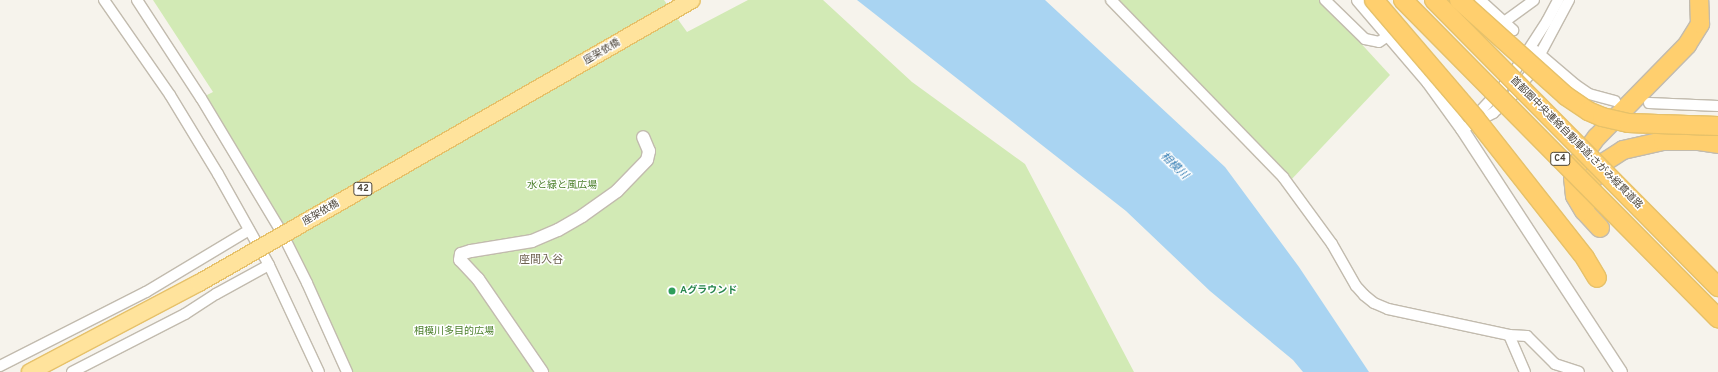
<!DOCTYPE html>
<meta charset="utf-8">
<style>
body{margin:0}
#map{position:relative;width:1718px;height:372px;overflow:hidden;background:#f6f3ec;font-family:Overpass,"Noto Sans JP",sans-serif}
div>[style]{position:absolute}
[style*='--x']{left:calc(var(--x)*1px);top:calc(var(--y)*1px);width:calc(var(--w)*1px);rotate:calc(var(--a)*1deg)}
.green>*{inset:0;background:#d2eab5}
.water>*{inset:0;background:#a9d4f2}
.roads{filter:drop-shadow(1px 0 #c2bbae) drop-shadow(-1px 0 #c2bbae) drop-shadow(0 1px #c2bbae) drop-shadow(0 -1px #c2bbae)}
.minor>*{height:10px;margin:-5px;padding:0 5px;transform-origin:5px;border-radius:5px;background:#fff}
.tertiary>*{height:12px;margin:-6px;padding:0 6px;transform-origin:6px;border-radius:6px;background:#fff}
.motorway>*{height:18px;margin:-9px;padding:0 9px;transform-origin:9px;border-radius:9px;background:#ffcf6e}
.bridges{filter:drop-shadow(1px 0 #e6c16a) drop-shadow(-1px 0 #e6c16a) drop-shadow(0 1px #e6c16a) drop-shadow(0 -1px #e6c16a)}
.primary-bridge>*{height:16px;margin:-8px;padding:0 8px;transform-origin:8px;border-radius:8px;background:#ffe39c}
.motorway-bridge>*{height:18px;margin:-9px;padding:0 9px;transform-origin:9px;border-radius:9px;background:#ffcf6e}
.dots>*{width:11px;height:11px;translate:-50% -50%;box-sizing:border-box;border:2px solid #fff;border-radius:50%}
span{translate:-50% -50%;white-space:nowrap;text-align:center;line-height:1.15;-webkit-text-stroke:3px #fff;paint-order:stroke}
.shield-label span{padding:1px 3px;background:#fff;border:1px solid;border-radius:3px;-webkit-text-stroke-width:0}
.shield-label{font-size:9px;color:#4b4439;font-weight:700}
.street-label{font-size:10px;color:#4b4439}
.park-label{font-size:10px;color:#4a7f2a}
.leisure-label{font-size:10px;color:#27864d;font-weight:700}
.left{translate:0 -50%;text-align:left}
.water-label{font-size:11px;color:#2e7ab2;font-style:italic}
.neighbourhood-label{font-size:11px;color:#6e6250}
</style>
<div id="map">
<div class="green">
<div style="clip-path:polygon(153px 0,664px 0,687px 32px,748px 0,823px 0,912px 82px,1025px 164px,1134px 372px,347px 372px,307px 283px,201px 98px,213px 92px)"></div>
<div style="clip-path:polygon(1117px 0,1321px 0,1390px 75px,1290px 181px)"></div>
</div>
<div class="water">
<div style="clip-path:polygon(857px 0,1045px 0,1225px 167px,1299px 267px,1369px 372px,1303px 372px,1293px 360px,1210px 291px,1126px 211px)"></div>
</div>
<div class="roads">
<div class="minor">
<div style="--x:104;--y:0;--w:116;--a:55.2"></div>
<div style="--x:170;--y:95;--w:92;--a:58.7"></div>
<div style="--x:218;--y:174;--w:104;--a:60.7"></div>
<div style="--x:269;--y:265;--w:118;--a:65"></div>
<div style="--x:137;--y:0;--w:117;--a:56.9"></div>
<div style="--x:201;--y:98;--w:157;--a:59"></div>
<div style="--x:282;--y:233;--w:56;--a:63.4"></div>
<div style="--x:307;--y:283;--w:98;--a:65.8"></div>
<div style="--x:1111;--y:0;--w:247;--a:45.8"></div>
<div style="--x:1283;--y:177;--w:83;--a:53.8"></div>
<div style="--x:1332;--y:244;--w:48;--a:60.3"></div>
<div style="--x:1356;--y:286;--w:12;--a:48"></div>
<div style="--x:1364;--y:295;--w:13;--a:39"></div>
<div style="--x:1374;--y:303;--w:15;--a:23"></div>
<div style="--x:1388;--y:309;--w:124;--a:12.1"></div>
<div style="--x:1509;--y:335;--w:18;--a:3"></div>
<div style="--x:1527;--y:336;--w:40;--a:45"></div>
<div style="--x:1555;--y:364;--w:25;--a:18"></div>
<div style="--x:1325;--y:0;--w:56;--a:44.3"></div>
<div style="--x:1365;--y:39;--w:14;--a:12"></div>
<div style="--x:1379;--y:42;--w:12;--a:-35"></div>
<div style="--x:1480;--y:0;--w:45;--a:42.3"></div>
<div style="--x:1504;--y:22;--w:37;--a:-36"></div>
<div style="--x:1536;--y:51;--w:52;--a:40.4"></div>
<div style="--x:1576;--y:85;--w:16;--a:35"></div>
<div style="--x:1589;--y:94;--w:27;--a:15"></div>
<div style="--x:1649;--y:103;--w:69;--a:2.5"></div>
<div style="--x:1471;--y:121;--w:45;--a:-46.8"></div>
<div style="--x:1502;--y:88;--w:24;--a:-54"></div>
<div style="--x:1516;--y:69;--w:57;--a:-57.1"></div>
<div style="--x:1547;--y:21;--w:24;--a:-62"></div>
<div style="--x:1462;--y:129;--w:35;--a:-27"></div>
<div style="--x:1493;--y:113;--w:25;--a:-42"></div>
<div style="--x:1512;--y:96;--w:27;--a:-51"></div>
<div style="--x:1529;--y:75;--w:85;--a:-61.9"></div>
<div style="--x:1509;--y:335;--w:40;--a:66.6"></div>
<div style="--x:0;--y:366;--w:164;--a:-26.9"></div>
<div style="--x:146;--y:292;--w:120;--a:-31"></div>
<div style="--x:72;--y:372;--w:127;--a:-27.2"></div>
<div style="--x:185;--y:314;--w:37;--a:-33"></div>
<div style="--x:216;--y:294;--w:60;--a:-28.7"></div>
</div>
<div class="tertiary">
<div style="--x:1358;--y:0;--w:108;--a:49.5"></div>
<div style="--x:1428;--y:82;--w:58;--a:54.1"></div>
<div style="--x:1462;--y:129;--w:290;--a:56.8"></div>
<div style="--x:542;--y:372;--w:113;--a:-124.5"></div>
<div style="--x:478;--y:279;--w:26;--a:-133"></div>
<div style="--x:460;--y:260;--w:6;--a:-81"></div>
<div style="--x:461;--y:254;--w:10;--a:-17"></div>
<div style="--x:471;--y:251;--w:62;--a:-9.3"></div>
<div style="--x:532;--y:241;--w:28;--a:-23"></div>
<div style="--x:558;--y:230;--w:28;--a:-30"></div>
<div style="--x:582;--y:216;--w:43;--a:-35.5"></div>
<div style="--x:617;--y:191;--w:43;--a:-45.9"></div>
<div style="--x:647;--y:160;--w:9;--a:-77"></div>
<div style="--x:649;--y:151;--w:15;--a:-113"></div>
</div>
<div class="motorway">
<div style="--x:1588;--y:202;--w:8;--a:-97"></div>
<div style="--x:1587;--y:194;--w:22;--a:-69"></div>
<div style="--x:1595;--y:173;--w:13;--a:-51"></div>
<div style="--x:1603;--y:163;--w:24;--a:-33"></div>
<div style="--x:1623;--y:150;--w:41;--a:-12.7"></div>
<div style="--x:1663;--y:141;--w:36;--a:0"></div>
<div style="--x:1699;--y:141;--w:19;--a:9"></div>
<div style="--x:1600;--y:228;--w:23;--a:-133"></div>
<div style="--x:1584;--y:211;--w:17;--a:-121"></div>
<div style="--x:1575;--y:196;--w:18;--a:-96"></div>
<div style="--x:1573;--y:178;--w:19;--a:-69"></div>
<div style="--x:1580;--y:160;--w:29;--a:-54"></div>
<div style="--x:1597;--y:137;--w:129;--a:-45.6"></div>
<div style="--x:1687;--y:45;--w:25;--a:-58"></div>
<div style="--x:1700;--y:24;--w:24;--a:-92"></div>
</div>
</div>
<div class="bridges">
<div class="primary-bridge">
<div style="--x:30;--y:372;--w:191;--a:-27.8"></div>
<div style="--x:199;--y:283;--w:568;--a:-29.86"></div>
</div>
<div class="motorway-bridge">
<div style="--x:1374;--y:0;--w:155;--a:49.4"></div>
<div style="--x:1475;--y:118;--w:178;--a:51.8"></div>
<div style="--x:1585;--y:258;--w:23;--a:59"></div>
<div style="--x:1403;--y:0;--w:448;--a:45.3"></div>
<div style="--x:1434;--y:0;--w:404;--a:45.3"></div>
<div style="--x:1459;--y:0;--w:144;--a:41.9"></div>
<div style="--x:1566;--y:96;--w:27;--a:34"></div>
<div style="--x:1588;--y:111;--w:15;--a:23"></div>
<div style="--x:1602;--y:117;--w:27;--a:13"></div>
<div style="--x:1628;--y:123;--w:90;--a:1.9"></div>
</div>
</div>
<div class="dots">
<div style="left:672px;top:291px;background:#2e9e5b"></div>
</div>
<div class="shield-label">
<span style="left:1560px;top:159px">C4</span>
<span style="left:363px;top:189px">42</span>
</div>
<div class="street-label">
<span style="left:602px;top:52px;rotate:-30deg">座架依橋</span>
<span style="left:1576px;top:143px;rotate:45deg">首都圏中央連絡自動車道;さがみ縦貫道路</span>
<span style="left:321px;top:213px;rotate:-30deg">座架依橋</span>
</div>
<div class="park-label">
<span style="left:562px;top:186px">水と緑と風広場</span>
<span style="left:454px;top:332px">相模川多目的広場</span>
</div>
<div class="leisure-label">
<span class="left" style="left:680px;top:291px">Aグラウンド</span>
</div>
<div class="water-label">
<span style="left:1174px;top:166px;rotate:44deg">相模川</span>
</div>
<div class="neighbourhood-label">
<span style="left:541px;top:260px">座間入谷</span>
</div>
</div>
